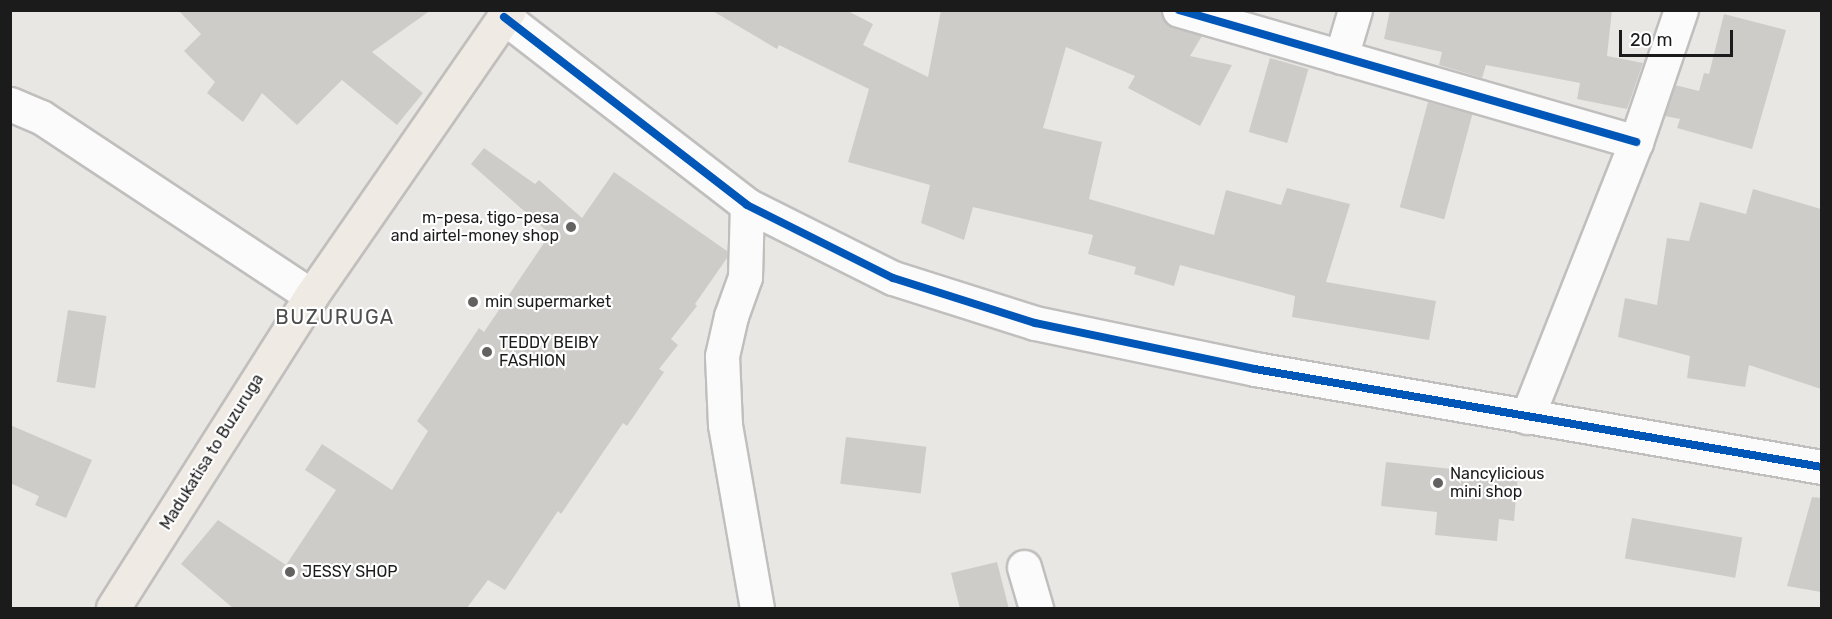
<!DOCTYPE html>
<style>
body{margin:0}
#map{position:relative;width:1832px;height:619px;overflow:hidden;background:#e9e7e4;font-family:Rubik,sans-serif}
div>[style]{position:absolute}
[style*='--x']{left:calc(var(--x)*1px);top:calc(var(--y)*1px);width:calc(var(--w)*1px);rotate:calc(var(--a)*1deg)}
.building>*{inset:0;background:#ceccc9;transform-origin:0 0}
.roads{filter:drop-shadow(2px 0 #c0bfbe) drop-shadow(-2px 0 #c0bfbe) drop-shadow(0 2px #c0bfbe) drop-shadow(0 -2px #c0bfbe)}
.minor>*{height:33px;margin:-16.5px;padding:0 16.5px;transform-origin:16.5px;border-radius:16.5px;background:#fcfbfb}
.major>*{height:33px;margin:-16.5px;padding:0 16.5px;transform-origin:16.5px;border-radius:16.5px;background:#efeae3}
.cycleway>*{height:8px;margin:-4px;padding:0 4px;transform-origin:4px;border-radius:4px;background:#0057b8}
.dots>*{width:16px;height:16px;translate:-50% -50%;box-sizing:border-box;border:3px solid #fff;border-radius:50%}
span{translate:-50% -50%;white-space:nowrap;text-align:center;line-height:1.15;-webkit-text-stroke:4.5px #fff;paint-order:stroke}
.poi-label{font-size:16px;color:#1b1b1b}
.right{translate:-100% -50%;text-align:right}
.left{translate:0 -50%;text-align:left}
.street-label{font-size:16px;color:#1b1b1b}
.quarter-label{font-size:20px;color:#4e4e4e;letter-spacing:1.5px}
.frame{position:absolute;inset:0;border:12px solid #1b1b1b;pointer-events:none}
.scale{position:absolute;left:1619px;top:30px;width:114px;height:27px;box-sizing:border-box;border:3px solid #1b1b1b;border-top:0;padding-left:8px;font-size:18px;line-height:21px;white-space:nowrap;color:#1b1b1b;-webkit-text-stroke:4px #fff;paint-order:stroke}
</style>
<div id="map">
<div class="building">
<div style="clip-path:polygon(178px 10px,431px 10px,372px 52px,423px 93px,397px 125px,342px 80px,297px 125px,262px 93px,243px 122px,207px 93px,215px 82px,184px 51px,201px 34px)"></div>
<div style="clip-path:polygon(711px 10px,846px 10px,873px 24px,863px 45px,928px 77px,941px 10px,1161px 10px,1166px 23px,1202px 36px,1190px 56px,1232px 65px,1200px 126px,1128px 88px,1135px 76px,1066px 47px,1043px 128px,1102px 142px,1089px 199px,1214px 235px,1226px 190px,1281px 205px,1287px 188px,1350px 204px,1326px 282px,1436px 301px,1429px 340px,1292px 317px,1295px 296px,1180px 265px,1174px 286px,1134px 274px,1136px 267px,1088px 254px,1093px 235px,973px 207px,964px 240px,921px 223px,930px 185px,848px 162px,869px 89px,779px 45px,777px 49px)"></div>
<div style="clip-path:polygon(1390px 10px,1612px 10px,1607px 56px,1643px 63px,1627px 109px,1577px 99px,1580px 83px,1486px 65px,1482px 78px,1439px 65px,1442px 52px,1384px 39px)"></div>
<div style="clip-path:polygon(1724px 14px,1786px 30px,1752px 149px,1677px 128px,1680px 119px,1665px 116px,1675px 85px,1699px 91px,1704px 73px,1709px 74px)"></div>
<div style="left:1270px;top:58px;width:40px;height:77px;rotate:16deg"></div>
<div style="left:1428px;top:102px;width:46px;height:109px;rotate:15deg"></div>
<div style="clip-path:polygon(484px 148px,535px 184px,539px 180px,582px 218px,614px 172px,727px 251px,727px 258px,695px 304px,697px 306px,671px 339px,678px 345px,659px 369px,664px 372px,627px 426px,623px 423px,561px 514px,558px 511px,505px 590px,488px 580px,466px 609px,234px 609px,181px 564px,218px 520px,286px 565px,336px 490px,305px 470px,322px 444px,392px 490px,428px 431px,417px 421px,479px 328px,484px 332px,550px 234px,471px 164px)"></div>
<div style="clip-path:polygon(1753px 189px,1821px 209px,1821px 389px,1749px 365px,1745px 387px,1687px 378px,1690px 356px,1618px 337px,1625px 298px,1657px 305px,1667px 238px,1689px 241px,1700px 202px,1746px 214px)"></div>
<div style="left:68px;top:310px;width:39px;height:73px;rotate:9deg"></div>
<div style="clip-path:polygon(10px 425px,92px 460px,66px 518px,35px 505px,39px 496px,10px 483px)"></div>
<div style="left:846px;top:437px;width:81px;height:47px;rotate:7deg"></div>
<div style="clip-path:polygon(1386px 462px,1518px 476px,1514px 521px,1499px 519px,1497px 541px,1435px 535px,1437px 512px,1381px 506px)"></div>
<div style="clip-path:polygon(1812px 497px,1821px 498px,1821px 592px,1787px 586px)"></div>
<div style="left:1632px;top:518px;width:112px;height:41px;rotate:10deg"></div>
<div style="clip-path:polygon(997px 562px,1009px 609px,960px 609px,951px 573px)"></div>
</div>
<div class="roads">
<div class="minor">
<div style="--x:1179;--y:10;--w:476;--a:16.1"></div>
<div style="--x:504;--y:17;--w:307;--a:37.7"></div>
<div style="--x:747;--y:205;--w:163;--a:26.6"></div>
<div style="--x:893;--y:278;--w:149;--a:17.6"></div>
<div style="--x:1035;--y:323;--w:225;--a:11.8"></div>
<div style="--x:1255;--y:369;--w:575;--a:9.81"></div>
<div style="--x:1341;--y:57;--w:49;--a:-73.4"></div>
<div style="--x:10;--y:104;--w:34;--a:23"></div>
<div style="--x:41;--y:117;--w:324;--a:33.5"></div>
<div style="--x:747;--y:205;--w:72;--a:91.6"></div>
<div style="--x:745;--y:277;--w:41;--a:109.7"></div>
<div style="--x:731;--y:316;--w:41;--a:102.7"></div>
<div style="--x:722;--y:356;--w:69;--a:87.5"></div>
<div style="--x:725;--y:425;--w:186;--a:80.1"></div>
<div style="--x:1527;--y:417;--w:296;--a:-68.4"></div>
<div style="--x:1636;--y:142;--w:139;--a:-71.2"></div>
<div style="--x:1024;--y:567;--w:43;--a:73.7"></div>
</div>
<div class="major">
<div style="--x:113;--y:608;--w:370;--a:-57.6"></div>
<div style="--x:311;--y:296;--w:348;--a:-55.3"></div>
</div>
</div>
<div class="cycleway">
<div style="--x:1179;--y:10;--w:476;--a:16.1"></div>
<div style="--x:504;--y:17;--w:307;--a:37.7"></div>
<div style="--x:747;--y:205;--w:163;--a:26.6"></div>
<div style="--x:893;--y:278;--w:149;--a:17.6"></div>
<div style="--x:1035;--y:323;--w:225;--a:11.8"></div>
<div style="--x:1255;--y:369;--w:575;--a:9.81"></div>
</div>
<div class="dots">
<div style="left:571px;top:227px;background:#636261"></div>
<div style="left:473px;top:302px;background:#636261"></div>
<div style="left:487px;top:352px;background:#636261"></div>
<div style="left:1438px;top:483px;background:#636261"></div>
<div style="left:290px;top:572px;background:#636261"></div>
</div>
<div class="poi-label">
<span class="right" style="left:559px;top:227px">m-pesa, tigo-pesa<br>and airtel-money shop</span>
<span class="left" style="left:485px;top:302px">min supermarket</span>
<span class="left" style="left:499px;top:352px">TEDDY BEIBY<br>FASHION</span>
<span class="left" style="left:1450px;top:483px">Nancylicious<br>mini shop</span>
<span class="left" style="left:302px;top:572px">JESSY SHOP</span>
</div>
<div class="street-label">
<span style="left:212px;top:452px;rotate:-58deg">Madukatisa to Buzuruga</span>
</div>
<div class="quarter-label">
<span style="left:335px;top:317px">BUZURUGA</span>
</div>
<div class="frame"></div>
<div class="scale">20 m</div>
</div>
